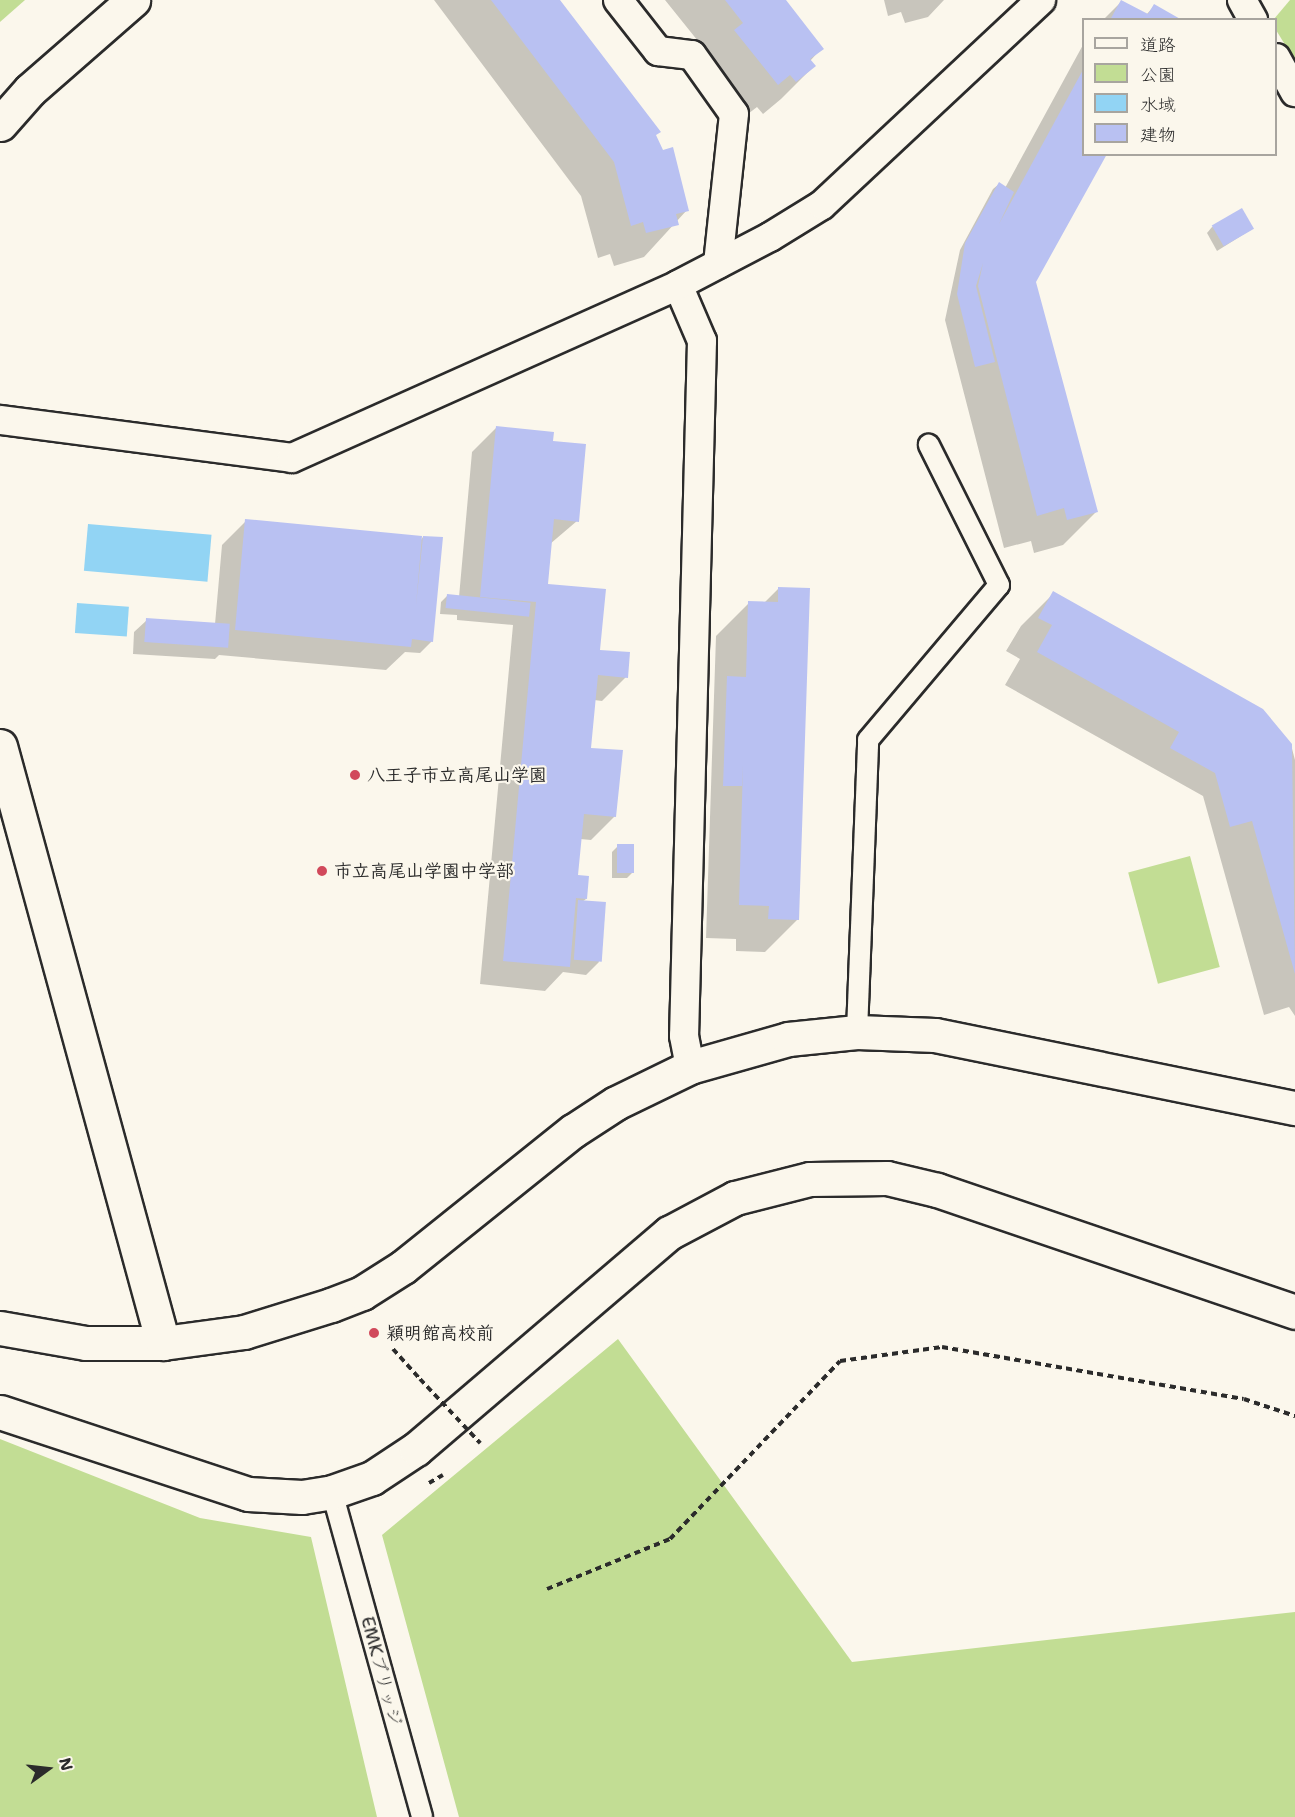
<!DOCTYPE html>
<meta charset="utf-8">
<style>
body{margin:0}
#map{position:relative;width:1295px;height:1817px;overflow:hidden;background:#fbf7ec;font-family:"Shantell Sans","Klee One",sans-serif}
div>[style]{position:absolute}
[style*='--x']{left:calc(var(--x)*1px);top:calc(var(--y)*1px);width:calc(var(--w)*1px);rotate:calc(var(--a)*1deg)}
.green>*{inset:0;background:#c2dd94;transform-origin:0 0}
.water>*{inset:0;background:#92d4f4;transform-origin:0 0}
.shadow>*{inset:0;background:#0003}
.building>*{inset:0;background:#b9c1f2;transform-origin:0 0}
.path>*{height:4px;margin-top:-2px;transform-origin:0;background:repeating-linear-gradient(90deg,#2b2b2b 0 6px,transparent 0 10.5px)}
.roads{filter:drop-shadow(2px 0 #2b2b2b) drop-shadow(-2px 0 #2b2b2b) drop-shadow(0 2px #2b2b2b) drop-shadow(0 -2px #2b2b2b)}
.service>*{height:20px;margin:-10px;padding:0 10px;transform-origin:10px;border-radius:10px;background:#fbf7ec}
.pedestrian>*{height:28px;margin:-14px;padding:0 14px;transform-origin:14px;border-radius:14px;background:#fbf7ec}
.tertiary>*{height:33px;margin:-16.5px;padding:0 16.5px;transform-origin:16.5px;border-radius:16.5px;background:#fbf7ec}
.path-bridge>*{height:4px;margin-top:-2px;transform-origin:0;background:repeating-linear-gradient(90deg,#2b2b2b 0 6px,transparent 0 10.5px)}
.dots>*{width:16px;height:16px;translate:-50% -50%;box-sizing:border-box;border:3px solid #fbf7ec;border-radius:50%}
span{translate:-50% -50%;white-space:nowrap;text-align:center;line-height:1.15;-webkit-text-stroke:4.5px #fbf7ec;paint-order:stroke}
.poi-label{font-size:18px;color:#2b2b2b;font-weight:700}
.left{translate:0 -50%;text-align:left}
.street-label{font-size:18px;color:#2b2b2b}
.legend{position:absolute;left:1082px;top:18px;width:195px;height:138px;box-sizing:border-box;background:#fbf7ec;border:2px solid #a8a59f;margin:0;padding:8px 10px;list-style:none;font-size:18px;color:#2b2b2b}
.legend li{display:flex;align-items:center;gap:12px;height:30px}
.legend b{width:30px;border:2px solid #a8a59f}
.north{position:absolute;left:18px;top:1739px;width:60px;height:60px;-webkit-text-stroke:4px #fbf7ec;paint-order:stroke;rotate:75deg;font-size:16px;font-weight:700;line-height:24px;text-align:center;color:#2b2b2b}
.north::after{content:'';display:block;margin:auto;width:21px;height:27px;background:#2b2b2b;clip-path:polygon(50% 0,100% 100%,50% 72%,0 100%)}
</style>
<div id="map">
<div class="green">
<div style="clip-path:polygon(0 0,25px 0,0 22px)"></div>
<div style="clip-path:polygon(1290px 0,1295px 0,1295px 61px,1276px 30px,1274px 19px)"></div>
<div style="left:1190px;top:856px;width:115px;height:64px;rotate:75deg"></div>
<div style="clip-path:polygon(618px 1339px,852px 1662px,1295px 1612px,1295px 1817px,459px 1817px,382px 1535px)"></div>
<div style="clip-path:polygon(0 1439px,200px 1518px,311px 1537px,377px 1817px,0 1817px)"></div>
</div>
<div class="water">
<div style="left:88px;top:524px;width:124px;height:47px;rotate:5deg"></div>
<div style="left:77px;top:603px;width:52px;height:30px;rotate:4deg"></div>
</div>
<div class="shadow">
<div style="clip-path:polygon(434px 0,558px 0,655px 136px,687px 210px,644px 257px,614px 266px,610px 254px,598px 258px,581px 196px)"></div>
<div style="clip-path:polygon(665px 0,784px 0,822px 48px,810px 61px,814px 66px,781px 99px,763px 114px,757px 107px,744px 117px,710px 56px)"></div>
<div style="clip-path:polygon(884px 0,944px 0,928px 17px,905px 23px,901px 12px,888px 16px)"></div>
<div style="clip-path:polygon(1122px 1px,1146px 15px,1154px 6px,1179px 20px,1103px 20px)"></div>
<div style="clip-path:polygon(1084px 43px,1084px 154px,1034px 282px,1096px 512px,1063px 545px,1034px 553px,1031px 541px,1004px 548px,945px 320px,960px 250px,993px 189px,999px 184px,1005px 188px)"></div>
<div style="clip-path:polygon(1212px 227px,1252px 229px,1217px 251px,1207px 233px)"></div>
<div style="clip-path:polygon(496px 428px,552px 442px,577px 521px,550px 544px,546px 585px,599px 651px,626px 677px,602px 701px,594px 700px,589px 749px,615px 816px,591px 840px,580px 839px,577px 877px,586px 899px,582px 902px,599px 962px,586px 975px,563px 972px,545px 991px,480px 984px,513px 625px,457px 620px,457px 615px,440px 614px,441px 602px,447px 596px,459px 597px,472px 452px)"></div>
<div style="clip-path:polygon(246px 521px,420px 541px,423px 537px,432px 641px,420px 653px,405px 652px,386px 670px,219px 655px,215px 659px,133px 654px,134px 632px,147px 620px,215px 624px,222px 545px)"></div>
<div style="clip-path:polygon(778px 589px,798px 919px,765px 952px,736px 951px,736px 939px,706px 938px,716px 636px,749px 603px,764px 603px)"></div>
<div style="clip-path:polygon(1054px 593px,1291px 745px,1295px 760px,1295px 1016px,1289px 1007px,1264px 1015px,1203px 796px,1005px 685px,1020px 659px,1006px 651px,1021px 626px)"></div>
<div style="clip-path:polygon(618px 846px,633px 872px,627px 878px,612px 878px,612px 852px)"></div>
</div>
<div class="building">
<div style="clip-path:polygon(491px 0,560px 0,661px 132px,656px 135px,663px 150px,673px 147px,689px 211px,676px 214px,679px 225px,646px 233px,643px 222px,631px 226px,614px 162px)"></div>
<div style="clip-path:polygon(725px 0,786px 0,824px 49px,810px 59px,816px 66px,796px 82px,790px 75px,778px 85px,734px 30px,743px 23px)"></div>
<div style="clip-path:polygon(1121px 0,1148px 14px,1154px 4px,1182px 20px,1110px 20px)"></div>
<div style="clip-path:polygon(1084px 68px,1084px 154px,1107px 154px,1036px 282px,1098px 512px,1067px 520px,1064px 508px,1037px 516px,978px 286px,983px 263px,976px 286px,995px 362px,975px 367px,957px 294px,965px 243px,999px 182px,1014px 192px,999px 224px)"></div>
<div style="left:1242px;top:208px;width:24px;height:35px;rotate:60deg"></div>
<div style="clip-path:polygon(496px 426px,554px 432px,553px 441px,586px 444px,579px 522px,554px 519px,548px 584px,606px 589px,600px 650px,630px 652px,628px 678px,598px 675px,591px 748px,623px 750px,616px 817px,584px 814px,578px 875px,589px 876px,587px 899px,576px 898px,570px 967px,503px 961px,536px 602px,480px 597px)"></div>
<div style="clip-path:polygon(245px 519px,422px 536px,416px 605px,423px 536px,443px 537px,433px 642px,412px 639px,411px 647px,235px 630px)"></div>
<div style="clip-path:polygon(778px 587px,810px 588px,799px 920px,768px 919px,769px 906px,739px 905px,743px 765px,742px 786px,723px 786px,727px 676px,746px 677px,748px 601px,778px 602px)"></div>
<div style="clip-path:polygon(1053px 591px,1263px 709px,1292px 744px,1295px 974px,1252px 821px,1230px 827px,1215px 773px,1170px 748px,1179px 732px,1037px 652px,1052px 625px,1038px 618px)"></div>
<div style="left:447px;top:594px;width:84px;height:14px;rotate:6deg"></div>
<div style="left:146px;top:618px;width:84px;height:24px;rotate:4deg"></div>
<div style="left:617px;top:844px;width:17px;height:29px"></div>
<div style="left:578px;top:900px;width:28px;height:60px;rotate:4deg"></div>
</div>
<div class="path">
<div style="--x:393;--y:1349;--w:40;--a:48"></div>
<div style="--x:429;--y:1483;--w:16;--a:-30"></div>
<div style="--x:547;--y:1589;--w:133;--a:-22.1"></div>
<div style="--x:670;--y:1539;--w:246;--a:-46.3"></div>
<div style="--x:840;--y:1361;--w:103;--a:-7.8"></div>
<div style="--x:942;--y:1347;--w:306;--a:9.8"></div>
<div style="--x:1244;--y:1399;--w:54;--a:18.4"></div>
</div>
<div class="roads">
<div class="service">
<div style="--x:857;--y:1032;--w:292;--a:-87.8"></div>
<div style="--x:868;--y:740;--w:203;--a:-49.8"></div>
<div style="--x:999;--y:585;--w:157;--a:-116.6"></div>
<div style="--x:332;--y:1492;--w:337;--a:74.5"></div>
</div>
<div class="pedestrian">
<div style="--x:618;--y:0;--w:65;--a:51.9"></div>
<div style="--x:658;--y:51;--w:34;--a:7"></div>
<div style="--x:692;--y:55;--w:72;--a:54.6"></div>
<div style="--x:734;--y:114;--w:151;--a:96.1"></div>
<div style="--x:1242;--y:0;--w:23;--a:61"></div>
<div style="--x:1276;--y:58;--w:39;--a:61"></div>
<div style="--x:678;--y:285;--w:61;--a:66.8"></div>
<div style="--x:702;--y:341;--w:695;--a:91.48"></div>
<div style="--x:684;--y:1036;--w:32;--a:79"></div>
<div style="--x:0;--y:420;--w:294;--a:7.4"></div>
<div style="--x:292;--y:458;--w:423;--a:-24.1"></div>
<div style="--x:678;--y:285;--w:104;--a:-27.6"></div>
<div style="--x:770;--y:237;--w:61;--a:-31.6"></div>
<div style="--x:822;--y:205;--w:300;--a:-43.1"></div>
</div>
<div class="tertiary">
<div style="--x:0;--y:124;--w:45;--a:-48.6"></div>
<div style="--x:30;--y:90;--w:137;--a:-41.1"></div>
<div style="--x:0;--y:746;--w:619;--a:74.73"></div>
<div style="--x:0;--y:1328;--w:87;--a:9.9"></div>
<div style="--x:86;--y:1343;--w:77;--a:0"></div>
<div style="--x:163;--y:1343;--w:82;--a:-7.7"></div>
<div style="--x:244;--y:1332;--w:91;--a:-17.2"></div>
<div style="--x:331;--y:1305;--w:33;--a:-21"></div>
<div style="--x:362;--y:1293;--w:49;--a:-32.4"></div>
<div style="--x:403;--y:1267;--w:218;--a:-38.7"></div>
<div style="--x:573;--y:1131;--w:51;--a:-33.1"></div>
<div style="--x:616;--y:1103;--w:82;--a:-25.9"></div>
<div style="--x:690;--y:1067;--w:102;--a:-15.9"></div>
<div style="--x:788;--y:1039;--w:69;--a:-5.8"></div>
<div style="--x:857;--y:1032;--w:78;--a:2.2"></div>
<div style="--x:935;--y:1035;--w:367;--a:11.5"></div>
<div style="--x:0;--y:1412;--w:261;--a:18.3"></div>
<div style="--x:248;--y:1494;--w:54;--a:3.2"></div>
<div style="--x:302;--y:1497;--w:30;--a:-9"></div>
<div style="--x:332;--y:1492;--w:42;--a:-19.3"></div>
<div style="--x:372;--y:1478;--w:53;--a:-33.4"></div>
<div style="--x:416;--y:1449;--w:333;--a:-40.5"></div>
<div style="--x:669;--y:1233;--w:75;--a:-27.9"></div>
<div style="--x:735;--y:1198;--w:77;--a:-14.2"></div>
<div style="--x:810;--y:1179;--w:77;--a:-0.7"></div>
<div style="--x:887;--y:1178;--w:51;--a:13.5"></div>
<div style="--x:937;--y:1190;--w:378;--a:18.8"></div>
</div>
</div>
<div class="path-bridge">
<div style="--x:420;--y:1379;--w:88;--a:46.8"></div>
</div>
<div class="dots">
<div style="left:355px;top:775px;background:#d1495b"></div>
<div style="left:322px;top:871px;background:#d1495b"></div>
<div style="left:374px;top:1333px;background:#d1495b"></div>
</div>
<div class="poi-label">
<span class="left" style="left:367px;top:775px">八王子市立高尾山学園</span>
<span class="left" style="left:334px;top:871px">市立高尾山学園中学部</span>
<span class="left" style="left:386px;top:1333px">穎明館高校前</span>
</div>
<div class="street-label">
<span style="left:381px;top:1671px;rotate:75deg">EMKブリッジ</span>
</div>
<ul class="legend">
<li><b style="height:8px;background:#fbf7ec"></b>道路</li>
<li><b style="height:16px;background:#c2dd94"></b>公園</li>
<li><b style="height:16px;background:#92d4f4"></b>水域</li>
<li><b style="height:16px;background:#b9c1f2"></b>建物</li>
</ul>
<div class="north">N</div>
</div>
